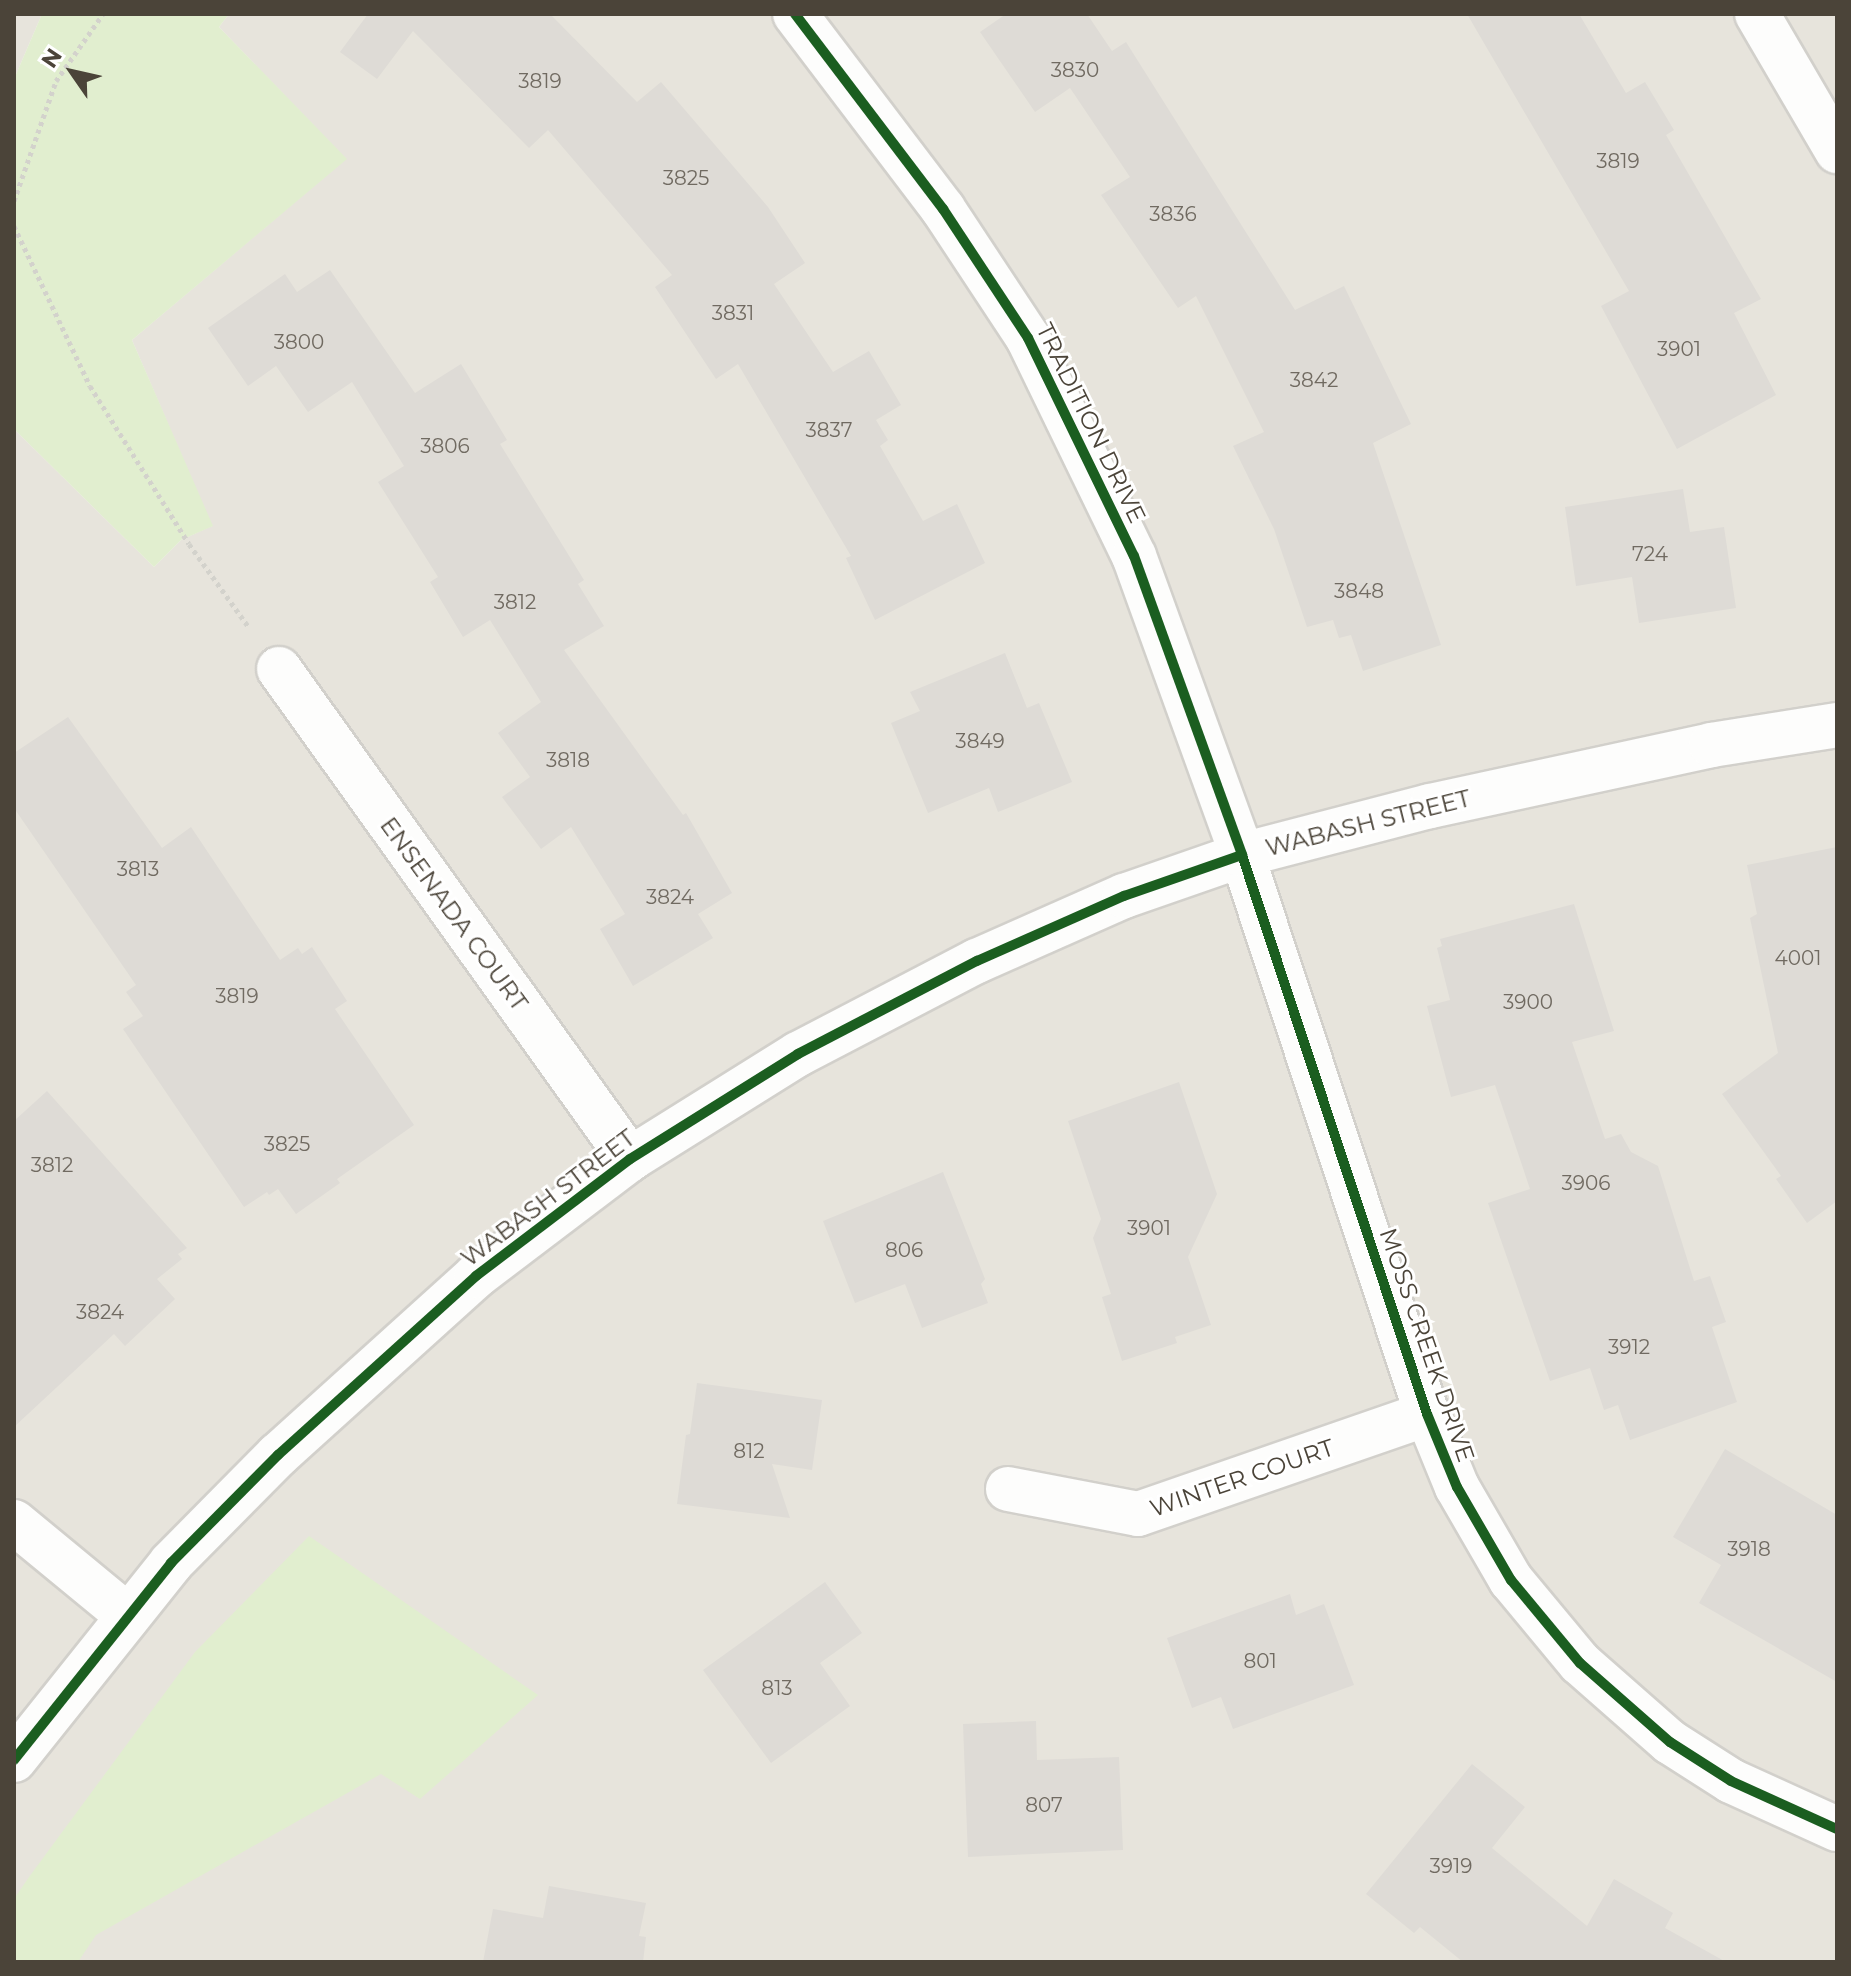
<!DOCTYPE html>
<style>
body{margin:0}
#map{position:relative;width:1851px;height:1976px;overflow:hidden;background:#f4f2ee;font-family:Montserrat,sans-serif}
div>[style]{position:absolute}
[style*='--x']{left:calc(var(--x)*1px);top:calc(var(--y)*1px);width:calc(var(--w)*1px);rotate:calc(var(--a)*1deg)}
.residential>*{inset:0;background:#e7e4dc}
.green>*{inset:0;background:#e1eecf}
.building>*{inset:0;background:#dedbd6}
.path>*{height:5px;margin-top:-2.5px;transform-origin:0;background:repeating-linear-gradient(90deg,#d3d2cc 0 4px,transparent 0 8px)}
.roads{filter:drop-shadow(2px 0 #d2d0cb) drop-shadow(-2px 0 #d2d0cb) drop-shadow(0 2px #d2d0cb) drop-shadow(0 -2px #d2d0cb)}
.street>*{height:44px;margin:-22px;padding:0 22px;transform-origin:22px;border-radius:22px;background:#fdfdfc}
.cycleway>*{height:10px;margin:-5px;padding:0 5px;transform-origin:5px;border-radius:5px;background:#1b5e20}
span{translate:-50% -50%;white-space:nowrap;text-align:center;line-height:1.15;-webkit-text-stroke:6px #fff;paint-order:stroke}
.number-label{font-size:20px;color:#706a61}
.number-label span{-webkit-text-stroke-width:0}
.street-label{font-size:24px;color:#4b4439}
.frame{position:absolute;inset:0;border:16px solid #4b4439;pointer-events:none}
.north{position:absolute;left:32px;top:32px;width:80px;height:80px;-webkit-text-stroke:6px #fff;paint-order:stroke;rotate:304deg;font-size:22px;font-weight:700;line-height:32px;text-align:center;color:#4b4439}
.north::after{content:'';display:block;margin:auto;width:28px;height:36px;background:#4b4439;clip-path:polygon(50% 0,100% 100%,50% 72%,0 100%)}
</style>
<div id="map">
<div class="residential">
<div style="clip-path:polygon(14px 14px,42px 14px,14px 79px)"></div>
<div style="clip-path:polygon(229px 14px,1837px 14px,1837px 1962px,14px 1962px,14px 429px,154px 567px,181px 540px,212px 526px,132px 340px,346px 159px,219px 27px)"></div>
</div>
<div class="green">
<div style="clip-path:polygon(42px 14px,229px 14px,219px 27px,347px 159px,132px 340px,213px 526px,181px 540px,154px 567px,14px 429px,14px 79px)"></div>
<div style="clip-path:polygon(309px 1536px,538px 1695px,420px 1799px,381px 1774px,96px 1935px,78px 1962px,14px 1962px,14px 1899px,29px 1877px,195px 1652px)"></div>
</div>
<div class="building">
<div style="clip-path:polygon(368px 14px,550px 14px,637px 102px,661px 82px,768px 207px,805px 263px,774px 284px,833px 372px,869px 351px,901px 405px,876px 420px,888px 440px,880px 446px,923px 521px,957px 504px,985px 563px,875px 620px,846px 558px,851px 556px,738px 364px,716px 379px,655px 287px,672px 275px,548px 130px,529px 148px,413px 31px,377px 79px,340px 52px)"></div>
<div style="clip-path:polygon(1006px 14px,1087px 14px,1112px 51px,1126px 42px,1295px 310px,1344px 286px,1411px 424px,1373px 443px,1441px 645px,1363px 671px,1351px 635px,1339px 638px,1333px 620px,1307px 627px,1274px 529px,1233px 446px,1264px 432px,1196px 296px,1178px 308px,1101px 195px,1130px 177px,1070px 88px,1035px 112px,980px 32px)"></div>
<div style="clip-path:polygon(1467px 14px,1579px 14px,1626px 93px,1645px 82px,1674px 130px,1666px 135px,1761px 299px,1734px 313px,1776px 395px,1677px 449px,1601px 306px,1629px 291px)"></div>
<div style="clip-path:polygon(330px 270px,415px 393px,461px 364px,507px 440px,500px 444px,584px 580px,578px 584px,604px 626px,564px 650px,683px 815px,686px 813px,732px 893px,698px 914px,713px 938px,633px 986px,600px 929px,625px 914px,571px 827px,541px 849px,502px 797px,530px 777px,498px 733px,541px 702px,490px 620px,463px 637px,430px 582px,438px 577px,378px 482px,404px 466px,352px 382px,308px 412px,276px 366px,248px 386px,208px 328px,285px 274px,297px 292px)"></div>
<div style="clip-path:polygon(1683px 489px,1690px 532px,1724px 527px,1736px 608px,1639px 623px,1632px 577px,1576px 586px,1565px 507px)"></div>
<div style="clip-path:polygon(1005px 653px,1027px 708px,1039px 703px,1072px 782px,998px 812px,989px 788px,928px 813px,891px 723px,920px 711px,910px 692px)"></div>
<div style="clip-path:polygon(68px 717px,162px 848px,191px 827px,280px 960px,298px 948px,302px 954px,312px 947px,347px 1001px,335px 1009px,414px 1125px,337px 1179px,340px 1183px,296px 1214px,278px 1189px,269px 1195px,267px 1192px,244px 1207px,123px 1029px,143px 1016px,126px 992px,136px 985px,14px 808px,14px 753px)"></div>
<div style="clip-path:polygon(1837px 847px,1837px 1201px,1807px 1223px,1776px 1179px,1781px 1176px,1722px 1094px,1778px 1053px,1750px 918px,1757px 914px,1747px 865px)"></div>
<div style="clip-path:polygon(1574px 904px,1614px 1031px,1572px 1042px,1605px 1139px,1621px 1134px,1631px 1152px,1658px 1166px,1694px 1281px,1710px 1276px,1726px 1322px,1712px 1327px,1737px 1402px,1630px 1440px,1618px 1405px,1604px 1410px,1590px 1368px,1550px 1381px,1488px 1203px,1530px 1189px,1495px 1085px,1451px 1097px,1427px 1006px,1450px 1000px,1437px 948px,1442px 946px,1440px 939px)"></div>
<div style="clip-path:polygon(1179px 1082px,1217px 1194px,1188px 1257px,1211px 1325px,1175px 1337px,1177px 1343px,1122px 1361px,1102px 1297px,1111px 1294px,1093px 1238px,1101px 1219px,1068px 1121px)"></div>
<div style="clip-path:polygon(47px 1091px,187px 1248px,178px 1254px,182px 1259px,157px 1279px,175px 1299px,125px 1346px,114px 1334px,14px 1427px,14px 1121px)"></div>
<div style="clip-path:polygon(943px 1172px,985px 1279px,981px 1284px,988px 1303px,922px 1328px,905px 1284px,855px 1303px,823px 1221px)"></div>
<div style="clip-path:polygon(697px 1383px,822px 1400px,812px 1470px,772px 1464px,790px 1518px,677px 1504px,686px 1435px,690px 1434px)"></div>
<div style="clip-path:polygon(1725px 1449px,1837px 1515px,1837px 1682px,1699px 1603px,1721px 1565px,1673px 1537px)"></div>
<div style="clip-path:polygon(825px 1582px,862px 1633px,820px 1663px,850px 1706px,771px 1763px,703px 1670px)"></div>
<div style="clip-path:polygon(1290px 1594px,1296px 1615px,1324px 1604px,1354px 1685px,1233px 1729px,1221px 1697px,1192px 1708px,1167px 1638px)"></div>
<div style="clip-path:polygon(1036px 1721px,1037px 1760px,1119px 1757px,1123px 1850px,968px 1857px,963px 1724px)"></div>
<div style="clip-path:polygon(1472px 1764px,1525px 1807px,1492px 1848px,1587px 1926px,1614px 1879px,1673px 1913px,1665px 1928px,1726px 1962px,1463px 1962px,1420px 1927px,1414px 1933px,1366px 1894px)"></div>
<div style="clip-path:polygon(549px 1886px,646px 1903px,639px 1936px,646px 1937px,643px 1962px,483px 1962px,493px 1909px,543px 1918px)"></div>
</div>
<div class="path">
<div style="--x:14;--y:201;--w:127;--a:-70.7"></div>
<div style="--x:56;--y:81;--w:82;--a:-55"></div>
<div style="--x:14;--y:226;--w:177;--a:64.6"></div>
<div style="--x:90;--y:386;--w:186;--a:57.9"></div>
<div style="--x:189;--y:544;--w:101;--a:54.3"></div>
</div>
<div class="roads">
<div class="street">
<div style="--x:795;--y:14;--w:245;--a:52.8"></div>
<div style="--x:943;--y:209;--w:154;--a:56.6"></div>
<div style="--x:1028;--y:338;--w:242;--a:64.1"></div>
<div style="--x:1134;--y:556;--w:318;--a:70.1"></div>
<div style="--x:1242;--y:855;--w:589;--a:71.69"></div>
<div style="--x:1427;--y:1414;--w:79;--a:67.7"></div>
<div style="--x:1457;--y:1487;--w:108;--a:59.9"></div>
<div style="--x:1511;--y:1580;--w:108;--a:50.3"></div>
<div style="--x:1580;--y:1663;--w:120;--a:41.3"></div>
<div style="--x:1670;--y:1742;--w:72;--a:32.6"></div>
<div style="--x:1731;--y:1781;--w:116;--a:24.4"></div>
<div style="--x:1757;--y:14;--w:159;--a:59.7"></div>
<div style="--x:279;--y:669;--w:603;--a:54.38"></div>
<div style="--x:1008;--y:1489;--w:132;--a:10.9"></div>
<div style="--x:1138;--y:1514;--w:306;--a:-19.1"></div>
<div style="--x:14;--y:1522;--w:148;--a:39.5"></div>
<div style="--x:14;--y:1760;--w:252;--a:-51.4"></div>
<div style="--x:171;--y:1563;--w:152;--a:-45.3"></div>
<div style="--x:278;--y:1455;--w:267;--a:-42.1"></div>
<div style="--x:476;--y:1276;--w:193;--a:-37.2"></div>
<div style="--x:630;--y:1159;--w:198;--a:-32"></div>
<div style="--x:798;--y:1054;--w:202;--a:-27.5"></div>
<div style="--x:977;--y:961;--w:161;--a:-23.9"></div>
<div style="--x:1124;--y:896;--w:125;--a:-19.2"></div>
<div style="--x:1242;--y:855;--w:194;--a:-14.6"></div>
<div style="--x:1430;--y:806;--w:288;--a:-12.2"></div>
<div style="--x:1711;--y:745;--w:128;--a:-9"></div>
</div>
</div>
<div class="cycleway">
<div style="--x:795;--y:14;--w:245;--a:52.8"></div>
<div style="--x:943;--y:209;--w:154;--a:56.6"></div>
<div style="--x:1028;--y:338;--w:242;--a:64.1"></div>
<div style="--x:1134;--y:556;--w:318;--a:70.1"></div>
<div style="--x:1242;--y:855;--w:589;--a:71.69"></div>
<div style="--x:1427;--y:1414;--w:79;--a:67.7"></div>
<div style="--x:1457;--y:1487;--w:108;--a:59.9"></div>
<div style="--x:1511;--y:1580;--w:108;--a:50.3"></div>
<div style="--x:1580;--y:1663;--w:120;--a:41.3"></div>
<div style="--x:1670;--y:1742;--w:72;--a:32.6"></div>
<div style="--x:1731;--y:1781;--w:116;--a:24.4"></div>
<div style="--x:14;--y:1760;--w:252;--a:-51.4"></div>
<div style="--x:171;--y:1563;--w:152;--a:-45.3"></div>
<div style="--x:278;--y:1455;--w:267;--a:-42.1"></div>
<div style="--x:476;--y:1276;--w:193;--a:-37.2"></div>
<div style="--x:630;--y:1159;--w:198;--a:-32"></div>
<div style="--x:798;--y:1054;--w:202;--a:-27.5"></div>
<div style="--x:977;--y:961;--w:161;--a:-23.9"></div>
<div style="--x:1124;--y:896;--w:125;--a:-19.2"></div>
</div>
<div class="number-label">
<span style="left:1075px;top:70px">3830</span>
<span style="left:540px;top:81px">3819</span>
<span style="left:1618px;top:161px">3819</span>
<span style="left:686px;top:178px">3825</span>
<span style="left:1173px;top:214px">3836</span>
<span style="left:733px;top:313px">3831</span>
<span style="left:299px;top:342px">3800</span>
<span style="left:1679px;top:349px">3901</span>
<span style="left:1314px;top:380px">3842</span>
<span style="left:829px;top:430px">3837</span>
<span style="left:445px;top:446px">3806</span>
<span style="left:1650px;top:554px">724</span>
<span style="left:1359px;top:591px">3848</span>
<span style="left:515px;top:602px">3812</span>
<span style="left:980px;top:741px">3849</span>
<span style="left:568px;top:760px">3818</span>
<span style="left:138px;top:869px">3813</span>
<span style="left:670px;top:897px">3824</span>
<span style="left:1798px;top:958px">4001</span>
<span style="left:237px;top:996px">3819</span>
<span style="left:1528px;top:1002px">3900</span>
<span style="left:287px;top:1144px">3825</span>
<span style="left:52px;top:1165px">3812</span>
<span style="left:1586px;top:1183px">3906</span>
<span style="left:1149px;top:1228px">3901</span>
<span style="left:904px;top:1250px">806</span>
<span style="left:100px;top:1312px">3824</span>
<span style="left:1629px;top:1347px">3912</span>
<span style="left:749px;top:1451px">812</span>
<span style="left:1749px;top:1549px">3918</span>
<span style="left:1260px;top:1661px">801</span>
<span style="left:777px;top:1688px">813</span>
<span style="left:1044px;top:1805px">807</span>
<span style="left:1451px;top:1866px">3919</span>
</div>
<div class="street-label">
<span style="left:1091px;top:423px;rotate:64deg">TRADITION DRIVE</span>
<span style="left:1368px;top:823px;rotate:-14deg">WABASH STREET</span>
<span style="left:454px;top:914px;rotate:54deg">ENSENADA COURT</span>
<span style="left:548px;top:1198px;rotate:-37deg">WABASH STREET</span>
<span style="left:1427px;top:1345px;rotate:71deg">MOSS CREEK DRIVE</span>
<span style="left:1242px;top:1478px;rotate:-19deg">WINTER COURT</span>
</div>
<div class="frame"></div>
<div class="north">N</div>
</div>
